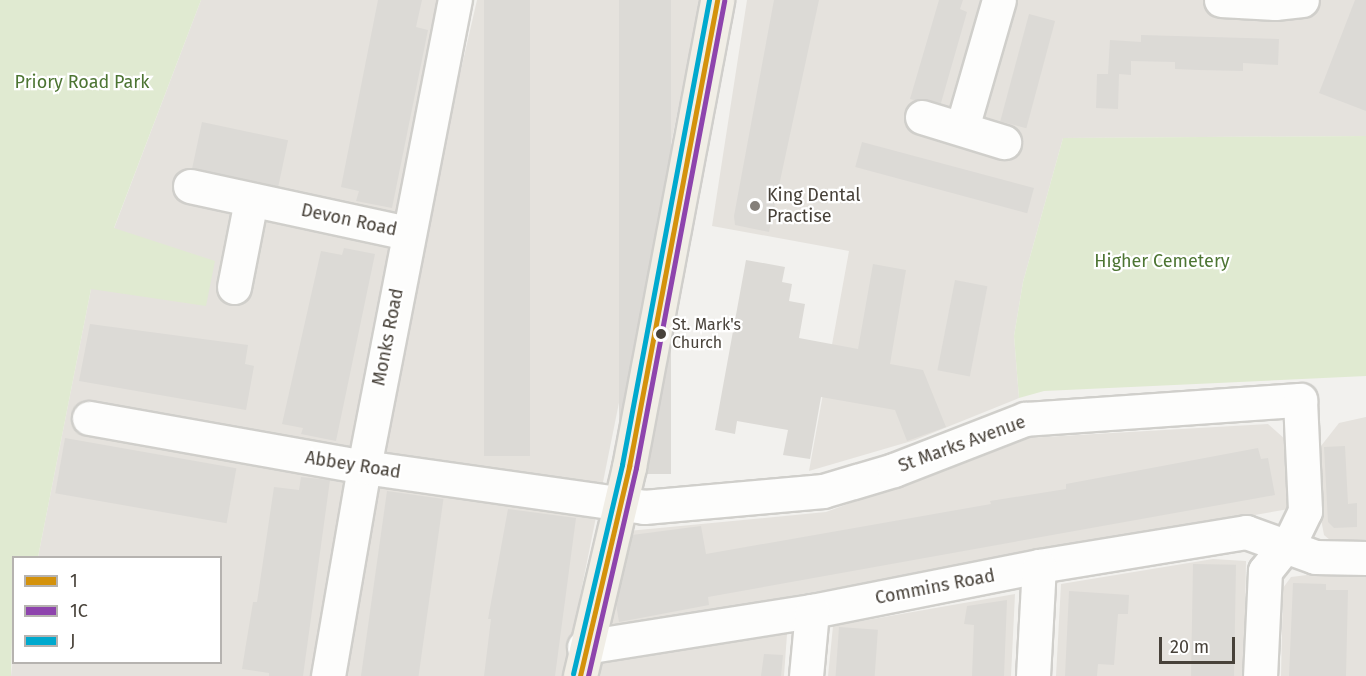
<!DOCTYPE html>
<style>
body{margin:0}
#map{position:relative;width:1366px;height:676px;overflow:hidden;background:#f2f1ee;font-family:"Fira Sans",sans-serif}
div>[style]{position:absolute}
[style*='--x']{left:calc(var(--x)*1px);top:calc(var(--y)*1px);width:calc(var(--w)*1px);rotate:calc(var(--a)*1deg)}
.residential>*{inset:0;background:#e5e2dd}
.green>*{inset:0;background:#e0ead1}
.building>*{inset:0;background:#dcdad6;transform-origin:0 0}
.roads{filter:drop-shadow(2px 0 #d0cfcb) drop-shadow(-2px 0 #d0cfcb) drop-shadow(0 2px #d0cfcb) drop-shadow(0 -2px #d0cfcb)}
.minor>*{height:33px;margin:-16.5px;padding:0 16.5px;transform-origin:16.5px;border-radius:16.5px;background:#fdfdfc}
.major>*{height:33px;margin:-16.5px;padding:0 16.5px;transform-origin:16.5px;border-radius:16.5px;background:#f1eee6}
.bus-1>*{height:4.5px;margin:-2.25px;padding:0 2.25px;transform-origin:2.25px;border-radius:2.25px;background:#d4920c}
.bus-2>*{height:4.5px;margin:-2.25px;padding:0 2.25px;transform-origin:2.25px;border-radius:2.25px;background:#8e44ad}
.bus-3>*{height:4.5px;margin:-2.25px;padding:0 2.25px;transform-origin:2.25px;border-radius:2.25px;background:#00a9ce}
.dots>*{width:16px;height:16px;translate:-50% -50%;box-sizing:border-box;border:3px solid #fff;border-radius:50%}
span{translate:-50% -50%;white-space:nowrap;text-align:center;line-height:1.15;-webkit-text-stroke:4.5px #fff;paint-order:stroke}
.bus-label{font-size:16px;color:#48423a}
.left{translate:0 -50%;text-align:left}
.park-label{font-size:18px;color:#4d7533}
.poi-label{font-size:18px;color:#48423a}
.street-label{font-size:18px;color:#48423a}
.legend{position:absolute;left:12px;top:556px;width:210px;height:108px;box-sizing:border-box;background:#fff;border:2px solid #b6b3b0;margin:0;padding:8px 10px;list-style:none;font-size:18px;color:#48423a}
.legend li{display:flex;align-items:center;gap:12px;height:30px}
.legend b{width:30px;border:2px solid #b6b3b0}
.scale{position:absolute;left:1159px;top:637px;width:76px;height:27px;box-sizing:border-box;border:3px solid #48423a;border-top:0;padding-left:8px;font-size:18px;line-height:21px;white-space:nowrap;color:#48423a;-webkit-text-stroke:4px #fff;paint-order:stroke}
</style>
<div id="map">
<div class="residential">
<div style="clip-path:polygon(201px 0,449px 0,320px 676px,11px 676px,13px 659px,14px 662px,220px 662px,220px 558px,38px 557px,91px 289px)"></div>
<div style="clip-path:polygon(477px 0,700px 0,564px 676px,337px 676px,367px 479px)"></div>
<div style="clip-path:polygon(747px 0,1366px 0,1366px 136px,1063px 138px,1023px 282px,1014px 336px,1019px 398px,915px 440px,809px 471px,849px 251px,712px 226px)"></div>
<div style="clip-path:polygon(1366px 417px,1366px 547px,1337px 546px,1324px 535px,1321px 519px,1321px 446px,1339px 423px)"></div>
<div style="clip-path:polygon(1268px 424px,1286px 440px,1289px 509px,608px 628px,628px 531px,826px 512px,1026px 438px)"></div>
<div style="clip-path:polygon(1213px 559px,1246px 561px,1244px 676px,1056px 676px,1061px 584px)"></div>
<div style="clip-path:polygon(1323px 573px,1366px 573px,1366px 676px,1281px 676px,1283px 588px,1291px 577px)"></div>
<div style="clip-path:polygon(1015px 594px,1011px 676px,828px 676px,833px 626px)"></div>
<div style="clip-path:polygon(787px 634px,784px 676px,600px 676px,602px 663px)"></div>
</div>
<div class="green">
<div style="clip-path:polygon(0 0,201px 0,114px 228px,215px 261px,206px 306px,91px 289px,38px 557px,14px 558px,11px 676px,0 676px)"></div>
<div style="clip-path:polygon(1366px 136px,1366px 376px,1044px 391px,1019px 398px,1014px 336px,1023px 282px,1063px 138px)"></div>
</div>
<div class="building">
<div style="clip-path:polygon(378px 0,422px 0,416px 27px,428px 30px,392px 208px,356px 201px,359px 191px,341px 187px)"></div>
<div style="left:484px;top:0;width:46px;height:456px"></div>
<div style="left:619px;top:0;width:52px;height:474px"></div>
<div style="clip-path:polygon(774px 0,819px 0,769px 232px,735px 225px,734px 216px)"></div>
<div style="clip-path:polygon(939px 0,963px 0,960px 9px,967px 12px,941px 103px,914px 100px,910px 99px)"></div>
<div style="clip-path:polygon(1355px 0,1366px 0,1366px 111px,1319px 93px)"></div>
<div style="left:1029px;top:14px;width:27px;height:111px;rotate:15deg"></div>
<div style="clip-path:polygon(1141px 35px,1279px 39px,1278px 65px,1243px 63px,1243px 71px,1199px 70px,1175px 69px,1175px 62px,1131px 61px,1131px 75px,1119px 74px,1118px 109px,1096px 108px,1097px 74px,1112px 74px,1108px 74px,1110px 40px,1141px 42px)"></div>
<div style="left:202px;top:122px;width:88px;height:47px;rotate:12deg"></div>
<div style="left:862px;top:142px;width:178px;height:26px;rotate:15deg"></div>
<div style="clip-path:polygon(344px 248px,375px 254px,336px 441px,301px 434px,303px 428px,282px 424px,321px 251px,342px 255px)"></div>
<div style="clip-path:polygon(746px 260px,785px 267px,782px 282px,792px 284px,789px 301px,805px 304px,799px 338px,858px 349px,873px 264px,906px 270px,890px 364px,923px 370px,946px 427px,907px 441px,895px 410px,821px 397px,810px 459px,783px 455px,788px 430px,737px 421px,735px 434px,715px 430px)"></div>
<div style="left:955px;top:280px;width:33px;height:92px;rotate:11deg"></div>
<div style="clip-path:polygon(90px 324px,248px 345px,245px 364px,254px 366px,246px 410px,79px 381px)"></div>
<div style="left:65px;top:438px;width:174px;height:56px;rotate:10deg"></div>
<div style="clip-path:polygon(1345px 446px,1348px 504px,1357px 503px,1357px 527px,1334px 528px,1328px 522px,1324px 447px)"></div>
<div style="clip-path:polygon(1258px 448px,1261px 459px,1268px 458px,1275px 495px,708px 597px,709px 605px,619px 622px,616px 604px,632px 535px,701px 526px,706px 554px,991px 504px,990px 501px,1066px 489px,1066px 484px)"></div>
<div style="clip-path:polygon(301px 477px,330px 480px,303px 676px,269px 676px,269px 673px,242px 669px,246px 644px,253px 602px,257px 602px,274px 487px,299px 490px)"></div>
<div style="left:387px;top:491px;width:57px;height:187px;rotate:8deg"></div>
<div style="clip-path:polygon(508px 509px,576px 518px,555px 676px,484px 676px,491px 619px,488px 619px)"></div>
<div style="left:1193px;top:564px;width:43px;height:112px;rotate:1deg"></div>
<div style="clip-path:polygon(1293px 583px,1326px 584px,1326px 590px,1348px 590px,1346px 676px,1289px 676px)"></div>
<div style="clip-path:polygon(1069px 591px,1129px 595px,1128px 614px,1118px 614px,1114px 665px,1098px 664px,1097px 676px,1065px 676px)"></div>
<div style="clip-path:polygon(1007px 600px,1004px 676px,972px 676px,974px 625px,964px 624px,967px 606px)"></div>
<div style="left:839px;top:627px;width:39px;height:49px;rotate:4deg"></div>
<div style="clip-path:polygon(764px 654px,783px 655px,781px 676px,761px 676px)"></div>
</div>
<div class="roads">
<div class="minor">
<div style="--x:1221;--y:0;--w:54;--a:3.2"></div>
<div style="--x:1275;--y:3;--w:27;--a:-6"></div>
<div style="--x:922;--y:117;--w:86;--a:17"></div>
<div style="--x:962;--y:128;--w:133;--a:-73.9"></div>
<div style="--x:190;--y:186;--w:223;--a:12.2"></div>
<div style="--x:234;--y:287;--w:89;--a:-78.9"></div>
<div style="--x:89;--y:418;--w:279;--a:10.1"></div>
<div style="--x:364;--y:467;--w:283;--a:8.1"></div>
<div style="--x:644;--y:507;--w:180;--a:-5.1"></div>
<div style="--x:823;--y:491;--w:74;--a:-16.5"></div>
<div style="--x:894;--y:470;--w:141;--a:-21.3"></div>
<div style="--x:1025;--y:419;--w:276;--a:-4"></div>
<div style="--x:1300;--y:400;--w:111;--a:87.4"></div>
<div style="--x:1305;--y:511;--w:28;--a:116"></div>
<div style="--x:1293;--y:536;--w:45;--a:128.7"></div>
<div style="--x:1265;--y:571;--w:105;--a:92.7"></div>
<div style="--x:584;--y:647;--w:231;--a:-9"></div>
<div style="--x:812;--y:611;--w:231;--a:-11.2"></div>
<div style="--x:1039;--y:566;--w:210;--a:-9.3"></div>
<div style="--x:1246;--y:532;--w:73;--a:19.9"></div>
<div style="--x:1315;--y:557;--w:51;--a:1.1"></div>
<div style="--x:328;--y:676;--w:212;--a:-80.2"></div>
<div style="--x:364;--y:467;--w:476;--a:-79"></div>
<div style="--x:806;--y:676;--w:65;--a:-84.7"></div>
<div style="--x:1033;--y:676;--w:110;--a:-86.9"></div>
</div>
<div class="major">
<div style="--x:580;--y:676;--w:215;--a:-76.8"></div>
<div style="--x:629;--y:467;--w:475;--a:-79.3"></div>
</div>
</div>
<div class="bus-1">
<div style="--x:580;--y:676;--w:215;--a:-76.8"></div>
<div style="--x:629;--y:467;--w:475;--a:-79.3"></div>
</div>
<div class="bus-2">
<div style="--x:588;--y:676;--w:213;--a:-77"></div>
<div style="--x:636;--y:468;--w:475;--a:-79.3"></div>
</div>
<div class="bus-3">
<div style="--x:573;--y:674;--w:215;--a:-76.8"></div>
<div style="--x:622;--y:465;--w:473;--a:-79.4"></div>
</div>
<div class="dots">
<div style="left:755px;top:206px;background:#847f79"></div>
<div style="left:661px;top:334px;background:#48423a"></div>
</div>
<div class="bus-label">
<span class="left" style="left:672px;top:334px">St. Mark's<br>Church</span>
</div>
<div class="park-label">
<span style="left:82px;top:82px">Priory Road Park</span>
<span style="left:1162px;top:261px">Higher Cemetery</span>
</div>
<div class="poi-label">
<span class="left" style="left:767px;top:206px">King Dental<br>Practise</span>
</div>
<div class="street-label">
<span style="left:349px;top:220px;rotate:12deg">Devon Road</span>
<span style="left:388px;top:337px;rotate:-79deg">Monks Road</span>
<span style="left:962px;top:444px;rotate:-20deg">St Marks Avenue</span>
<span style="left:353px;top:465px;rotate:9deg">Abbey Road</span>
<span style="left:935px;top:587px;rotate:-11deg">Commins Road</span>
</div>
<ul class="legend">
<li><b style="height:8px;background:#d4920c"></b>1</li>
<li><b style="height:8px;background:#8e44ad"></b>1C</li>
<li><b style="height:8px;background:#00a9ce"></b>J</li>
</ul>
<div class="scale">20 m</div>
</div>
